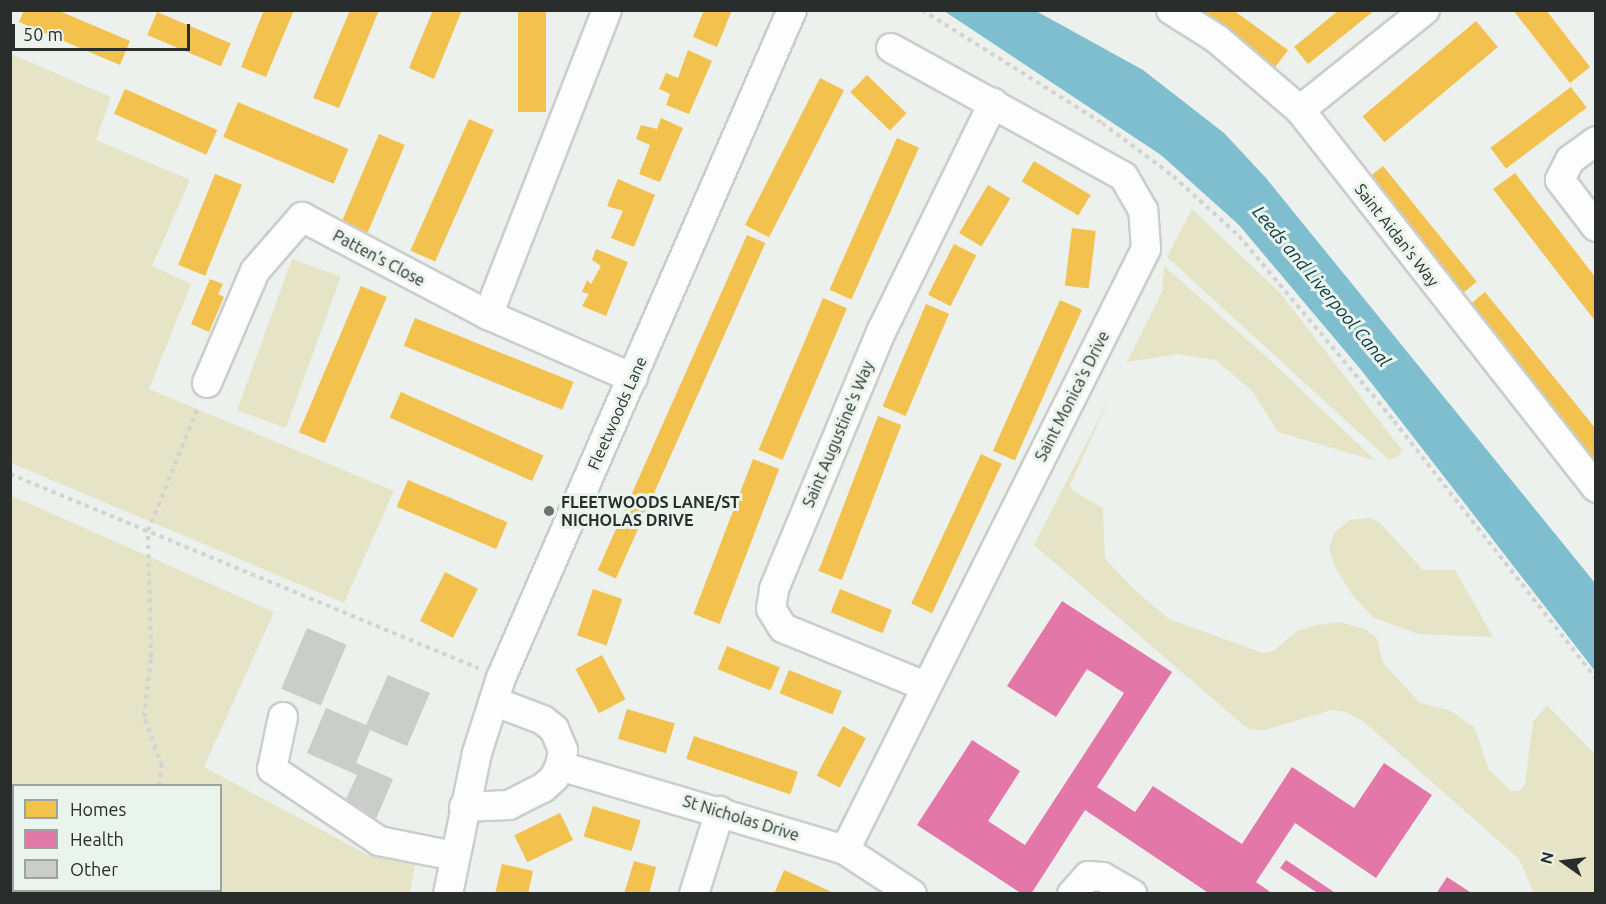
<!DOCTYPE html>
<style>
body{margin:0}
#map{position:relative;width:1606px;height:904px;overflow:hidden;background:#ecf1ee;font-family:Ubuntu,sans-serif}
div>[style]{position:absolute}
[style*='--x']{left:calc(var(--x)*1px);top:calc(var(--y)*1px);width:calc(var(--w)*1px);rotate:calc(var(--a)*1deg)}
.green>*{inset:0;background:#e6e4c6;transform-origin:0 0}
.water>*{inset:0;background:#7fbecf}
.homes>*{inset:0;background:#f2c14e;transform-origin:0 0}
.health>*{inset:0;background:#e377a8}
.building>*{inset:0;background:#cacdca;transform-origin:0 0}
.path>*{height:4px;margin-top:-2px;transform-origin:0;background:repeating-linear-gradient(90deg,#d2d3d2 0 4.5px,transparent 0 9px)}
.roads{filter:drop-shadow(2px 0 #cacecc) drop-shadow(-2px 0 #cacecc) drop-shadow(0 2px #cacecc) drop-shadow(0 -2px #cacecc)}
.minor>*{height:28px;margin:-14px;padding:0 14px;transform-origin:14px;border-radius:14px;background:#fcfdfc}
.dots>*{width:16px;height:16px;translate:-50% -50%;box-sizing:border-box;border:3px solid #e9f4ed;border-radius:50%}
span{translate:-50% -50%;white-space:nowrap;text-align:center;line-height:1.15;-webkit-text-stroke:6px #e9f4ed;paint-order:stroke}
.street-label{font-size:16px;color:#292d2b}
.poi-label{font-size:16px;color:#292d2b;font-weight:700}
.left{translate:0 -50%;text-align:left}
.water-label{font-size:18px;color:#08333e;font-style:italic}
.frame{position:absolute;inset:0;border:12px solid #292d2b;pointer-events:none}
.legend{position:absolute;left:12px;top:784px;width:210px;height:108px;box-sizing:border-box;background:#e9f4ed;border:2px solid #9ca49f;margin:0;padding:8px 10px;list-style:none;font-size:18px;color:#292d2b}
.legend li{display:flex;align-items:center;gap:12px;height:30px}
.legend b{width:30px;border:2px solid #9ca49f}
.north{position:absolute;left:1534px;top:832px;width:60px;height:60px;-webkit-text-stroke:4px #e9f4ed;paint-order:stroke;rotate:284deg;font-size:16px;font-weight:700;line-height:24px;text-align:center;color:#292d2b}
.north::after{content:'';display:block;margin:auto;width:21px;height:27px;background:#292d2b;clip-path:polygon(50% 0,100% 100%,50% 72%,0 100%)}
.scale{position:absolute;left:12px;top:24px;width:178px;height:27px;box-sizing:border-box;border:3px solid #292d2b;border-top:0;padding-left:8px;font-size:18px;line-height:21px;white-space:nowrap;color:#292d2b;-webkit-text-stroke:4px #e9f4ed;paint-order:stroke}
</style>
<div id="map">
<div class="green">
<div style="clip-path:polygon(11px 54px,111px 97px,96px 140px,190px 180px,152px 266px,191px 284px,149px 389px,394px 491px,344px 603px,11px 463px)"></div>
<div style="clip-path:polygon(1192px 209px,1280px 293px,1402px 450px,1398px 456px,1389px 460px,1167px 257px)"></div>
<div style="left:292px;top:259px;width:52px;height:161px;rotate:20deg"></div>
<div style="clip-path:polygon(1164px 266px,1269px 359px,1376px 461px,1278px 432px,1253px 392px,1216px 360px,1178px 354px,1127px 362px,1162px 292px)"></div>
<div style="clip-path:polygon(1112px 393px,1070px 485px,1073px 491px,1103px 508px,1105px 559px,1136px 591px,1169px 619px,1263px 653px,1273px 651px,1297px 631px,1316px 625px,1340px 622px,1367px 630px,1377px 639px,1383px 663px,1420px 703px,1449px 710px,1474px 727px,1489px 770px,1511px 791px,1520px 791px,1525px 784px,1533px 722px,1547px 705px,1595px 754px,1595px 893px,1534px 893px,1519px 859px,1364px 722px,1346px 712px,1332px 710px,1265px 730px,1248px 729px,1034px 545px)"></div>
<div style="clip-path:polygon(evenodd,10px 495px,274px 612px,204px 767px,366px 854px,415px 865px,410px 893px,11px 893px,10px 495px,14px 786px,220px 786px,220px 890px,14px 890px,14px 786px)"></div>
<div style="clip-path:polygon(1370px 518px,1380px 523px,1423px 570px,1455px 570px,1493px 637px,1419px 634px,1374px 618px,1353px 596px,1335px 567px,1329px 548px,1334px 533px,1349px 520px)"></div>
</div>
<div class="water">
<div style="clip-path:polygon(944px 11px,1036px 11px,1143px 70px,1224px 133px,1266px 178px,1595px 583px,1595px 671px,1362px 371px,1239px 225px,1161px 155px)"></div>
</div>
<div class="homes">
<div style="clip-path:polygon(24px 10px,57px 10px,130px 41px,120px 65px,19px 22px)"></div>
<div style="clip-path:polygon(264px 10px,294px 10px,266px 77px,241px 67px)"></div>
<div style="clip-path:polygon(350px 10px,379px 10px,339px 108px,313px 98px)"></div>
<div style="clip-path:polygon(433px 10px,462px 10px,434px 79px,409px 68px)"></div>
<div style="left:518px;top:10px;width:28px;height:102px"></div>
<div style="clip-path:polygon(704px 10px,732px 10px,717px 47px,693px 37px)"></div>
<div style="clip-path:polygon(1181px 10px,1233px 10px,1288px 50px,1270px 74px)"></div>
<div style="clip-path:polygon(1339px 10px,1375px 10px,1308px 64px,1294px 47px)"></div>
<div style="clip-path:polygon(1513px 10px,1546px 10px,1590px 67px,1570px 83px)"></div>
<div style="left:157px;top:12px;width:80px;height:25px;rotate:23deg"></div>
<div style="left:1476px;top:21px;width:34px;height:148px;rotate:50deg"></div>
<div style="clip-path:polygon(688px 50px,712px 61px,689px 114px,666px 105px,670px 94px,659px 89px,666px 73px,678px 78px)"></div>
<div style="left:867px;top:75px;width:55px;height:24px;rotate:44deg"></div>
<div style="left:820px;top:78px;width:27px;height:165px;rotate:27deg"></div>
<div style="left:1571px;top:87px;width:26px;height:101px;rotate:53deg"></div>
<div style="left:125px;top:89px;width:101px;height:27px;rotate:24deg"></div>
<div style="left:238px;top:102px;width:120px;height:38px;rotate:23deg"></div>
<div style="clip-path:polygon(661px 118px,683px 128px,660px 182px,639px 174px,650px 145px,636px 139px,641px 125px,657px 129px)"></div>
<div style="left:469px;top:119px;width:27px;height:144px;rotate:24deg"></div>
<div style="left:379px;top:134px;width:28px;height:95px;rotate:23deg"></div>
<div style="left:897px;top:138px;width:24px;height:166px;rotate:24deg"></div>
<div style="left:1034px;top:161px;width:66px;height:24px;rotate:31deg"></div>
<div style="left:1383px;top:166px;width:149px;height:28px;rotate:51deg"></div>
<div style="clip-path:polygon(1515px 173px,1596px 278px,1596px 322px,1493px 189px)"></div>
<div style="left:215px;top:174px;width:29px;height:98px;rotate:22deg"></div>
<div style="clip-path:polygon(618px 179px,655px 195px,634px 247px,611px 238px,623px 211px,607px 206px)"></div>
<div style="left:988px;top:185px;width:26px;height:56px;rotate:31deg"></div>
<div style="left:1072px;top:228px;width:24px;height:58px;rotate:7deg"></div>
<div style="left:747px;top:235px;width:20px;height:367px;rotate:24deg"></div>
<div style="left:954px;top:244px;width:25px;height:57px;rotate:27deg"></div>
<div style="clip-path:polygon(596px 249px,628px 262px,606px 316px,582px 306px,589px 294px,582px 292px,587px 280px,591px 284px,601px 266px,592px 260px)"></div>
<div style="clip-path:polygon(210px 279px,223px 284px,218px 294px,224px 297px,209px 332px,191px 324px)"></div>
<div style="left:361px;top:286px;width:28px;height:159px;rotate:23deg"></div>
<div style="clip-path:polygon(1485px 292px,1596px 429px,1596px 478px,1462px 311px)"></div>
<div style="left:823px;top:298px;width:26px;height:165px;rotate:23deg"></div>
<div style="left:1060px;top:300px;width:24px;height:165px;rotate:24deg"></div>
<div style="left:926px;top:304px;width:25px;height:111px;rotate:23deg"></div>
<div style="left:415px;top:318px;width:171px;height:30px;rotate:22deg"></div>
<div style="left:401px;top:392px;width:156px;height:28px;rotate:24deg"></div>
<div style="left:878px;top:416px;width:25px;height:166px;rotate:21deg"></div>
<div style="left:981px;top:454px;width:23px;height:165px;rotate:25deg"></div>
<div style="left:753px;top:459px;width:28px;height:166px;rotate:21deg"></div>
<div style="left:408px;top:480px;width:108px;height:29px;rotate:23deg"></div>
<div style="left:445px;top:572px;width:37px;height:55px;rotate:27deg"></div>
<div style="left:593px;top:589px;width:31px;height:49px;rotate:19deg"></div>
<div style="left:840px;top:589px;width:56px;height:25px;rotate:22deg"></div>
<div style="left:727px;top:646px;width:57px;height:25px;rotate:22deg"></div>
<div style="left:602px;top:655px;width:50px;height:30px;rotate:62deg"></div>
<div style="left:789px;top:670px;width:57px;height:25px;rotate:22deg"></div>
<div style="left:627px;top:709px;width:50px;height:31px;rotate:17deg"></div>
<div style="left:843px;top:726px;width:26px;height:56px;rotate:28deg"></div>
<div style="left:694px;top:736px;width:110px;height:24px;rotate:19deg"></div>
<div style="left:593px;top:806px;width:50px;height:32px;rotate:17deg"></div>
<div style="left:560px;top:813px;width:30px;height:51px;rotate:64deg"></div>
<div style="clip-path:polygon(634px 861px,656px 867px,649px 894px,624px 894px)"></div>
<div style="clip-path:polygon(502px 864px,533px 871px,528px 894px,495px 894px)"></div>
<div style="clip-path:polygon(784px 870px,806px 880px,836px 894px,774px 894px)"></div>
</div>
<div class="health">
<div style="clip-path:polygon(1062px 601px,1172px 672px,1097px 787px,1135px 812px,1153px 786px,1242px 844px,1292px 767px,1354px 808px,1384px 763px,1432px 795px,1376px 878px,1295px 823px,1256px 882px,1273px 894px,1210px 894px,1085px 810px,1031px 894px,1022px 894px,917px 825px,972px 740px,1020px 771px,988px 821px,1025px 845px,1124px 693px,1087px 669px,1056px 717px,1007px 686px)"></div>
<div style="clip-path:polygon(1286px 860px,1337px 894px,1319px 894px,1280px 868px)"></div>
<div style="clip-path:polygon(1447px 877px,1473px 894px,1436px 894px)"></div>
</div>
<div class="building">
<div style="left:307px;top:628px;width:43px;height:66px;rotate:23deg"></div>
<div style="clip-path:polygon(388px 675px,430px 693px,407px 746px,370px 730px,356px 763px,393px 779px,373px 826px,340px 812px,357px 775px,307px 753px,326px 708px,366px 725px)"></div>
</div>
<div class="path">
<div style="--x:922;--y:10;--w:213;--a:32.1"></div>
<div style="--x:1102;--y:123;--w:89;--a:36.7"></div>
<div style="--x:1173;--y:176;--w:89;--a:42.3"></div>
<div style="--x:1239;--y:236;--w:241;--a:50"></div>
<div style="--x:1394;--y:421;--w:328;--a:51.9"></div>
<div style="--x:10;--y:474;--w:507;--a:22.52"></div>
<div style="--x:159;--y:786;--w:20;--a:-81"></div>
<div style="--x:162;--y:766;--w:52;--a:-110.2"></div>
<div style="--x:144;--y:717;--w:60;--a:-83.3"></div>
<div style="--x:151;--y:657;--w:126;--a:-91.4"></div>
<div style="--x:148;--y:531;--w:134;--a:-68"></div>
<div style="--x:52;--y:894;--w:18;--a:-13"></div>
</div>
<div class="roads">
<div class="minor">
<div style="--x:1171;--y:10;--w:54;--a:32.2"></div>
<div style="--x:1217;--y:39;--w:109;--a:40.5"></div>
<div style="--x:1300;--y:110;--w:480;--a:51.9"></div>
<div style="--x:1300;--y:110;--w:160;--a:-38.7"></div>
<div style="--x:1596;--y:141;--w:32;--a:144"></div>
<div style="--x:1570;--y:160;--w:22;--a:117"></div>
<div style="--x:1560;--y:180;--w:59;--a:52.5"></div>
<div style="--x:488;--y:315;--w:327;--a:-68.7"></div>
<div style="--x:207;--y:383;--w:122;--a:-66.8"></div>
<div style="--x:255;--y:271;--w:72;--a:-49"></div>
<div style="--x:302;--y:217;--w:210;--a:27.8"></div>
<div style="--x:488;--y:315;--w:158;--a:23.5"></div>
<div style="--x:925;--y:686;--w:153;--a:-157.8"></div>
<div style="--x:783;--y:628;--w:22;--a:-122"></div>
<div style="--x:771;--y:609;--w:20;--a:-81"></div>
<div style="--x:774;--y:589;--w:281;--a:-67.4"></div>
<div style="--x:882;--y:330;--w:253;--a:-63.9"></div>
<div style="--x:283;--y:717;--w:53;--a:101.9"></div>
<div style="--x:272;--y:769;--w:129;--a:33.9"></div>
<div style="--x:379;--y:841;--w:76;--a:11.3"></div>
<div style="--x:560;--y:766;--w:297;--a:16.4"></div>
<div style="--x:845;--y:850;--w:80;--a:33.3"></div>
<div style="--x:464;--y:807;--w:45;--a:-2.5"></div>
<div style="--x:509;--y:805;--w:38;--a:-27"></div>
<div style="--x:543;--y:788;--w:15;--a:-42"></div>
<div style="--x:554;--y:778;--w:13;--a:-63"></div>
<div style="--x:560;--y:766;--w:16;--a:-79"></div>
<div style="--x:563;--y:750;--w:23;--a:-113"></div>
<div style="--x:554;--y:729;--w:14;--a:-141"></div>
<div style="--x:543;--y:720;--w:53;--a:-159.2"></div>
<div style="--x:845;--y:850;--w:672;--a:-63.4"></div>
<div style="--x:1146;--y:249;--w:39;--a:-94"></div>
<div style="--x:1143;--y:210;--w:39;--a:-120"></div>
<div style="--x:1123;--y:176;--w:265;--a:-151.1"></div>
<div style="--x:448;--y:894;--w:144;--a:-78.4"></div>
<div style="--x:477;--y:753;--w:79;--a:-72.3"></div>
<div style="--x:501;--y:678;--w:729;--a:-66.46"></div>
<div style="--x:694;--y:894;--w:87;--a:-72.6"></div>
<div style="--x:1072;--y:894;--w:24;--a:-48"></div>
<div style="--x:1088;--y:876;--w:15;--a:4"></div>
<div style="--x:1103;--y:877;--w:34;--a:30"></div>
</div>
</div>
<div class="dots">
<div style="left:549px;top:511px;background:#6d726f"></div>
</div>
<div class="street-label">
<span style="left:1397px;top:235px;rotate:52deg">Saint Aidan's Way</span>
<span style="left:379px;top:258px;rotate:28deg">Patten's Close</span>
<span style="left:1072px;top:396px;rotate:-63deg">Saint Monica's Drive</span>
<span style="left:617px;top:413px;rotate:-66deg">Fleetwoods Lane</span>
<span style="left:838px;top:434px;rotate:-67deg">Saint Augustine's Way</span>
<span style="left:741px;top:818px;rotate:17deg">St Nicholas Drive</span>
</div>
<div class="poi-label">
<span class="left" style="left:561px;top:511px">FLEETWOODS LANE/ST<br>NICHOLAS DRIVE</span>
</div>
<div class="water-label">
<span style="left:1322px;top:286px;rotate:50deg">Leeds and Liverpool Canal</span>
</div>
<div class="frame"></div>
<ul class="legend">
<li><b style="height:16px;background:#f2c14e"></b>Homes</li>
<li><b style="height:16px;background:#e377a8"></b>Health</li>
<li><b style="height:16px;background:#cacdca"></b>Other</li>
</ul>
<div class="north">N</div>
<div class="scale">50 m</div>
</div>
